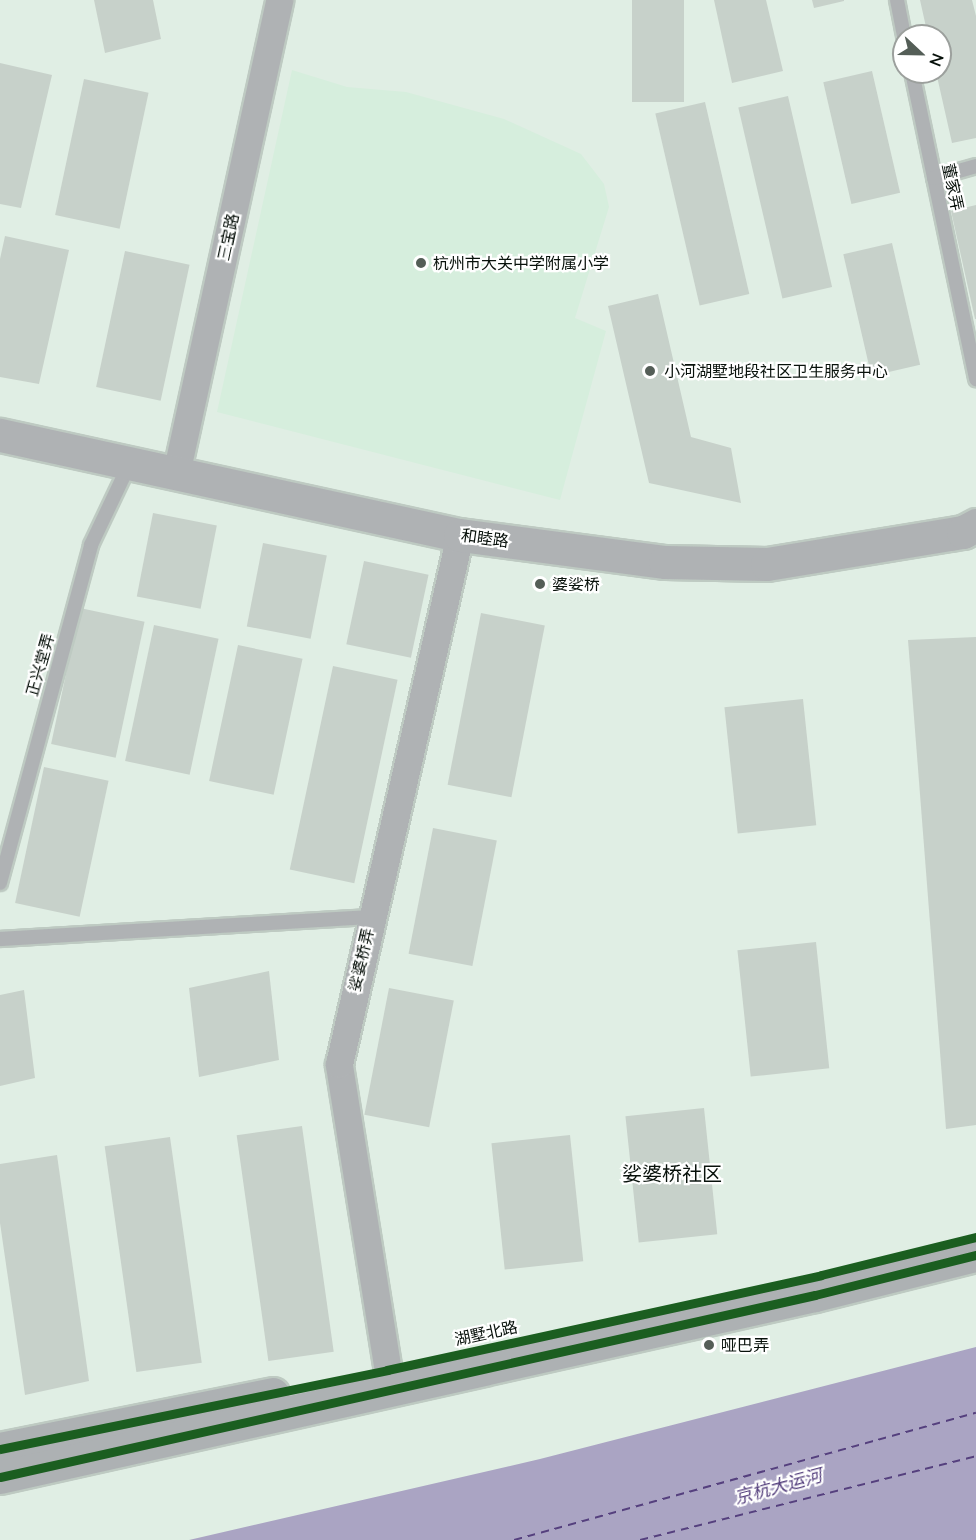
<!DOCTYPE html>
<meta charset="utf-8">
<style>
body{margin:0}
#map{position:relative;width:976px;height:1540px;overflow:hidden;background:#e0eee4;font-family:Lato,"Noto Sans SC",sans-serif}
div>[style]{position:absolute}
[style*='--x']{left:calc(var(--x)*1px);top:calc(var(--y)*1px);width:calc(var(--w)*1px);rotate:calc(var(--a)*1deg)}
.built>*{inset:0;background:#d6eedd}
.water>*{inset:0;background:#aaa4c3}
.ferry>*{height:1.5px;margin-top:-0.75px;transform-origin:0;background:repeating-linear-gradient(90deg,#55407e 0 8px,transparent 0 14px)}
.building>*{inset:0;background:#c7d1ca;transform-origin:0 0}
.roads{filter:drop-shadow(2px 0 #becac2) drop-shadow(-2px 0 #becac2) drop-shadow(0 2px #becac2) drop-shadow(0 -2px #becac2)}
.service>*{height:14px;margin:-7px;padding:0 7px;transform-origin:7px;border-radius:7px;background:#afb2b4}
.minor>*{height:27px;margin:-13.5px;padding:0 13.5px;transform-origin:13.5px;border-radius:13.5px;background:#afb2b4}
.tertiary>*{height:33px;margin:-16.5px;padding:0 16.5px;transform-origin:16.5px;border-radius:16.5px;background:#afb2b4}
.secondary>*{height:33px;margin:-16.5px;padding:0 16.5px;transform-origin:16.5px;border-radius:16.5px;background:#adb1b3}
.cycleway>*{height:9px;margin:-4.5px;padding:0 4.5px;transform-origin:4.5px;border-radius:4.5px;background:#1b5e20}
.dots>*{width:16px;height:16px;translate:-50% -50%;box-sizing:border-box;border:3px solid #fff;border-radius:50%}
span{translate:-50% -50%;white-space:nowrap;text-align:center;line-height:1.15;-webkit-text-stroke:4.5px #fff;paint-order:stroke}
.street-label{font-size:16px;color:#08110b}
.poi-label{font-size:16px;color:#08110b}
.left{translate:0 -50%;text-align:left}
.water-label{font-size:18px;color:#55407e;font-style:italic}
.quarter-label{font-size:20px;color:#08110b}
.north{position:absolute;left:892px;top:24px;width:60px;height:60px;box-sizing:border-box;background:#fff;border:2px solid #9ca09d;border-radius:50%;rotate:112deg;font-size:16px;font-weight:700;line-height:24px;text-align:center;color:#08110b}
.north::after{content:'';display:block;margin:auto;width:21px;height:27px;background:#545e57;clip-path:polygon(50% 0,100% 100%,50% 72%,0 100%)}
</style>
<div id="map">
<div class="built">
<div style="clip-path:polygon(292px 70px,347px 87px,406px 92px,504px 119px,581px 154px,604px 184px,609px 207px,575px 318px,606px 331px,560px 500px,217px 412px)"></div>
</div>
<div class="water">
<div style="clip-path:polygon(976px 1347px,976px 1540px,189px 1540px,540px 1459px)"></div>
</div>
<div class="ferry">
<div style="--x:514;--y:1540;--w:479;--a:-15.4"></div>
<div style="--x:640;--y:1540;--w:346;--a:-14"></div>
</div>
<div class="building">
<div style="clip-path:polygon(94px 0,153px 0,161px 39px,105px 53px)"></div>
<div style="left:632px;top:0;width:52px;height:102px"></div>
<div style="clip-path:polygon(714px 0,766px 0,783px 71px,732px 83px)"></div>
<div style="clip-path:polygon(812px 0,844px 0,844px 1px,814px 8px)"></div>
<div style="clip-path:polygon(920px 0,972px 0,976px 16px,976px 138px,952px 143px,936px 72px,940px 72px,940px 36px,928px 36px)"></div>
<div style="clip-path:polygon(0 63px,52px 75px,21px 208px,0 204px)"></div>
<div style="left:872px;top:71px;width:125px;height:50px;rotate:77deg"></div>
<div style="left:84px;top:79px;width:66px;height:139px;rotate:12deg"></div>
<div style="left:788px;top:96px;width:196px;height:51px;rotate:77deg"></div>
<div style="left:705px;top:102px;width:197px;height:51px;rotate:77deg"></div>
<div style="clip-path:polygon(976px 205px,976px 319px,975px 319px,951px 211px)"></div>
<div style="clip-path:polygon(5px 236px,69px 250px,39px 384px,0 377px,0 259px)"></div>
<div style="left:892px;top:243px;width:125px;height:50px;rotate:77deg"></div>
<div style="left:125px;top:251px;width:66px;height:139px;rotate:12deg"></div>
<div style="clip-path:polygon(658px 294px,691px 437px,731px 448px,741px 503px,649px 483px,608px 306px)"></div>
<div style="left:153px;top:513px;width:65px;height:85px;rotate:11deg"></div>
<div style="left:263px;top:543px;width:65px;height:85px;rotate:11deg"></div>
<div style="left:364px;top:561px;width:66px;height:85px;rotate:12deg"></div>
<div style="left:80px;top:608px;width:66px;height:139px;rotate:12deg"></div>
<div style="left:481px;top:613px;width:65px;height:175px;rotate:11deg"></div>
<div style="left:154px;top:625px;width:66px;height:139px;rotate:12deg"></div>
<div style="clip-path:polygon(976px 637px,976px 1125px,946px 1129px,908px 640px)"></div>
<div style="left:238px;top:645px;width:66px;height:139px;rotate:12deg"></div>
<div style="left:333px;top:666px;width:66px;height:208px;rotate:12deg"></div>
<div style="left:803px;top:699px;width:127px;height:79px;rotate:84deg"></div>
<div style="left:44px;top:767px;width:66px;height:139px;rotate:12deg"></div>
<div style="left:433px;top:828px;width:65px;height:128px;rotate:11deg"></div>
<div style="left:816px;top:942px;width:127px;height:79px;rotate:84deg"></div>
<div style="clip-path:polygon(269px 971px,279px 1060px,199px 1077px,189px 988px)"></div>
<div style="left:389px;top:988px;width:66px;height:129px;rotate:11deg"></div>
<div style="clip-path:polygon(24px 990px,35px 1078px,0 1086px,0 995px)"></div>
<div style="left:704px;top:1108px;width:127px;height:79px;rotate:84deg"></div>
<div style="left:302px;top:1126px;width:228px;height:66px;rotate:82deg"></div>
<div style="left:570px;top:1135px;width:127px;height:79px;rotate:84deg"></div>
<div style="left:170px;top:1137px;width:228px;height:66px;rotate:82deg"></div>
<div style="clip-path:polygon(57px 1155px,89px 1381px,25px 1395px,0 1223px,0 1164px)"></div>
</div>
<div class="roads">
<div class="service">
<div style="--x:897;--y:0;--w:37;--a:79"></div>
<div style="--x:912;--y:72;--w:314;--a:78.2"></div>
<div style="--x:934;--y:178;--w:44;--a:-15.9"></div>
<div style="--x:0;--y:883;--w:350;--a:-74.9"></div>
<div style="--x:91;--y:545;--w:91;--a:-64.6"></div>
<div style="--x:0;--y:939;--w:372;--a:-3.4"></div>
</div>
<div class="minor">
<div style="--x:176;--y:474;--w:485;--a:-77.7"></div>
<div style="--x:391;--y:1390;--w:330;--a:-99.1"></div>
<div style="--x:339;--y:1064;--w:543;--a:-77.12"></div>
</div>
<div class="tertiary">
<div style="--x:0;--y:435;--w:471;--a:12.3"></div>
<div style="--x:460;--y:535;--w:207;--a:7.5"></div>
<div style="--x:665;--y:562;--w:102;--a:1.1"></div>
<div style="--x:767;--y:564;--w:199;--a:-9.3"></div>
<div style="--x:963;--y:532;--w:15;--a:-28"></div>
</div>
<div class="secondary">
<div style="--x:0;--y:1449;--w:278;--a:-11.4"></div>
<div style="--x:0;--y:1477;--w:835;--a:-12.59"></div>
<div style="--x:815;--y:1295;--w:166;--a:-14"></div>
</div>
</div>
<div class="cycleway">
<div style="--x:0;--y:1449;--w:395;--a:-11.5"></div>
<div style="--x:387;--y:1370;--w:444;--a:-12.3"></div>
<div style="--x:821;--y:1275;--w:160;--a:-13.8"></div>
<div style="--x:0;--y:1477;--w:835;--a:-12.59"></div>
<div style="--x:815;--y:1295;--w:166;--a:-14"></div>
</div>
<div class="dots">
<div style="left:421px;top:263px;background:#545e57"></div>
<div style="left:650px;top:371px;background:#545e57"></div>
<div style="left:540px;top:584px;background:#545e57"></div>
<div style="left:709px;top:1345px;background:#545e57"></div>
</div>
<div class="street-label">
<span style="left:953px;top:187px;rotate:78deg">董家弄</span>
<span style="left:228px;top:237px;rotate:-78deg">三宝路</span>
<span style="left:485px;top:538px;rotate:8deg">和睦路</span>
<span style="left:40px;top:665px;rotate:-74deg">正兴堂弄</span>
<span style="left:361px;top:960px;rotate:-77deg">娑婆桥弄</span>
<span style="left:486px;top:1333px;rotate:-12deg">湖墅北路</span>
</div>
<div class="poi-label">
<span class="left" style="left:433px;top:263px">杭州市大关中学附属小学</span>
<span class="left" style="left:664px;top:371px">小河湖墅地段社区卫生服务中心</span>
<span class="left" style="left:552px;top:584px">婆娑桥</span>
<span class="left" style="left:721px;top:1345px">哑巴弄</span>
</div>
<div class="water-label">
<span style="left:778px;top:1486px;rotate:-15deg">京杭大运河</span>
</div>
<div class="quarter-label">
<span style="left:672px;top:1173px">娑婆桥社区</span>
</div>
<div class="north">N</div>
</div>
